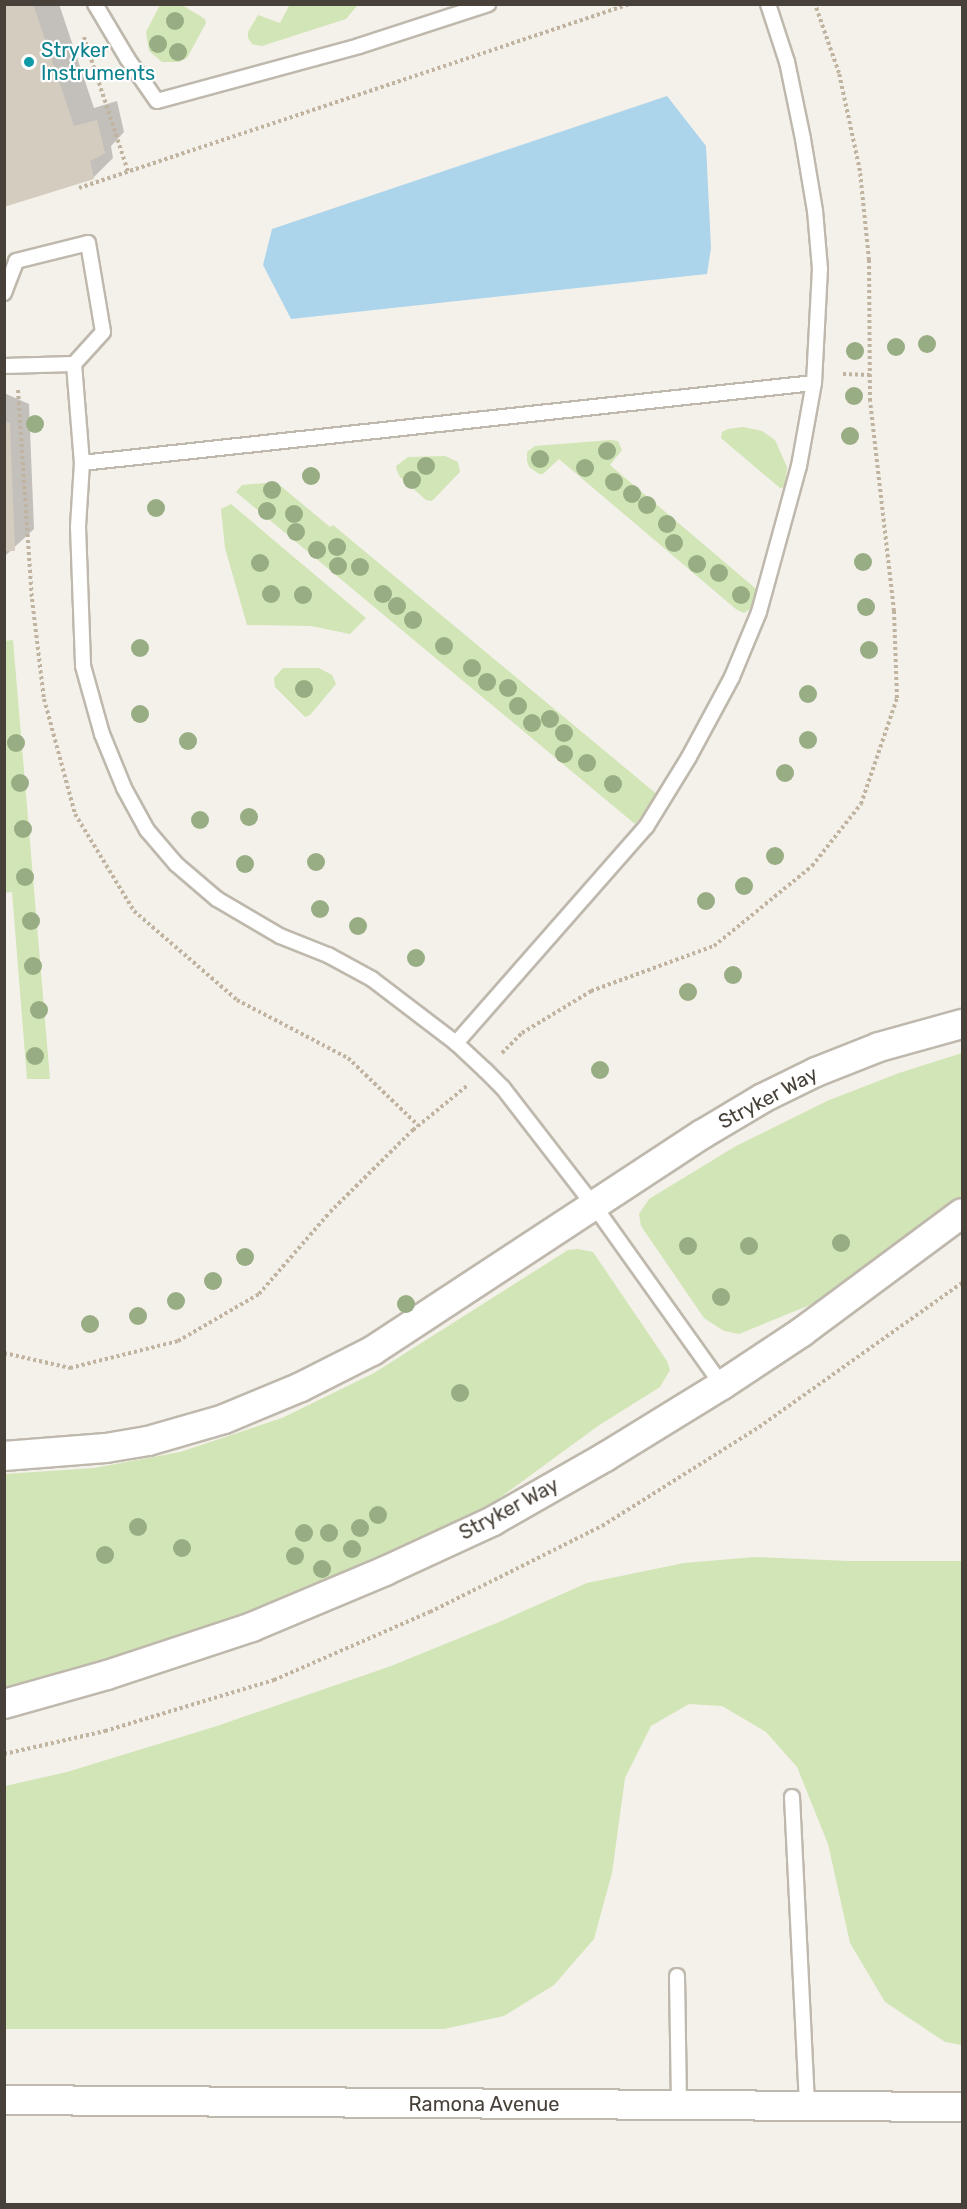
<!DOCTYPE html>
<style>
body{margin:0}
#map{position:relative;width:967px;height:2209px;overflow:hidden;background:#f4f1ea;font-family:Rubik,sans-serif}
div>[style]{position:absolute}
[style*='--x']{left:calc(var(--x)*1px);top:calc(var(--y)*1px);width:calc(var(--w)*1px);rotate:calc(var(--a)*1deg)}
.green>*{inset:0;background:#d2e5b6}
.water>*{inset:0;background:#acd5ec}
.shadow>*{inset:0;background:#0003}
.building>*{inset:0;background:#d5ccc0}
.path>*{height:4px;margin-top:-2px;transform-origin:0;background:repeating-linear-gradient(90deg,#c0b3a0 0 3px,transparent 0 6px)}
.roads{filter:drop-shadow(2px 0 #bfb8ad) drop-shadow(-2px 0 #bfb8ad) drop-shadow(0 2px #bfb8ad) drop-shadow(0 -2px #bfb8ad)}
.lane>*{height:14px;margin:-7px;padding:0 7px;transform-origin:7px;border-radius:7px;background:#fff}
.street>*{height:28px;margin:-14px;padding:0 14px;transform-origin:14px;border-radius:14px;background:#fff}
.trees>*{width:18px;height:18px;margin:-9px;border-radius:50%;background:#98ad83}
.dots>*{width:16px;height:16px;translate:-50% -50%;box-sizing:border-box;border:3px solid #fff;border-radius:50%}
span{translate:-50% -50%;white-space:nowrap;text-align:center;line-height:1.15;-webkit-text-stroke:4.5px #fff;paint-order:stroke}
.culture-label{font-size:20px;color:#0d838f}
.left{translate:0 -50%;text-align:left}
.street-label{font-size:20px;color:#484139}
.frame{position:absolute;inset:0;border:6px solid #484139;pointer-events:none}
</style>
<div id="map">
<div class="green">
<div style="clip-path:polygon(290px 4px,355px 4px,356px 7px,346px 19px,262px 46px,252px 44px,248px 38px,248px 32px,258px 15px,280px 23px)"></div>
<div style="clip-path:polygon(160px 5px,182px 5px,205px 19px,206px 23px,187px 58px,179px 62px,162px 62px,149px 51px,146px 32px)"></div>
<div style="clip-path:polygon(743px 427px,762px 431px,775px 440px,787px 467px,785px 487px,780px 488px,721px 438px,722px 432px,728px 429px)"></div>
<div style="clip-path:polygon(610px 440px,618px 441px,622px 450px,610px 465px,755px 588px,758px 593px,751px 609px,744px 613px,737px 610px,559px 459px,543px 474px,539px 474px,529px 467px,527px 461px,527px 452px,535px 446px)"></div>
<div style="clip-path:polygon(445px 456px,458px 462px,460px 472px,432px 501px,426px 500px,400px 477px,397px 471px,396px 466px,408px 457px)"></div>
<div style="clip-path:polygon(276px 482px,330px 527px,333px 525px,659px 796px,635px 824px,236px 492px,242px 485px)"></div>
<div style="clip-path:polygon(231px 504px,366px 618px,350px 634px,311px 626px,247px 625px,225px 548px,221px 509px)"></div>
<div style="clip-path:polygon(13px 640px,50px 1079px,27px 1079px,12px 892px,5px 893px,4px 641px)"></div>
<div style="clip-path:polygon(283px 668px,319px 668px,332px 675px,336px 684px,310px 715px,305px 717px,275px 687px,274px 678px)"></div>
<div style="clip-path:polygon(962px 1053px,962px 1198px,815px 1303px,739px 1334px,724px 1331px,704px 1318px,641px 1226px,639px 1214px,649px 1199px,736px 1146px,827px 1101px,899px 1073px)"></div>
<div style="clip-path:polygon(578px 1249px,593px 1252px,667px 1361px,670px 1370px,660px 1387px,598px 1426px,483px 1510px,427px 1537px,288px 1600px,142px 1652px,5px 1691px,4px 1474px,94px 1468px,180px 1452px,282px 1418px,374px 1373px,568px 1250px)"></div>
<div style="clip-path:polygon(755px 1557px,848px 1561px,962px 1561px,962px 2045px,945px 2042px,885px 2002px,850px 1943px,828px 1844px,797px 1767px,766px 1732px,722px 1706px,689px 1704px,651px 1726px,625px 1778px,612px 1873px,594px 1939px,554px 1985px,504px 2016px,444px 2029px,5px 2029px,5px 1786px,67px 1772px,217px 1726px,391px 1666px,499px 1622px,587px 1583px,684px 1563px)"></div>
</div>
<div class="water">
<div style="clip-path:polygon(667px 96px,706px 146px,711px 248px,707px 274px,291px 319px,263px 265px,272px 229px)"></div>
</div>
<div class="shadow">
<div style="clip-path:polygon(4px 4px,59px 4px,94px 108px,117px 101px,124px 132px,111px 146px,113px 158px,93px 178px)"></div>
<div style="clip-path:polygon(4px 393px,29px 404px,34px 529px,4px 557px)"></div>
</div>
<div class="building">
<div style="clip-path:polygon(4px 4px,33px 4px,74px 126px,97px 120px,105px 153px,90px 161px,94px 179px,4px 207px)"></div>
<div style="clip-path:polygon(4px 421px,10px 423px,15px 551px,4px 551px)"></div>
</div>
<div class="path">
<div style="--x:84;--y:37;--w:142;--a:71.9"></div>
<div style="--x:79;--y:188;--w:581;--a:-18.47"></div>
<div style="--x:843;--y:374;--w:27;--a:2"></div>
<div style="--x:18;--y:390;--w:209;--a:86.2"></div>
<div style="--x:32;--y:599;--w:101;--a:83.2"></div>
<div style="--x:44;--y:699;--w:119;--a:74.9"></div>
<div style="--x:75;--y:814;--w:114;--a:58.7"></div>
<div style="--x:134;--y:911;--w:136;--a:40.8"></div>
<div style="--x:237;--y:1000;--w:125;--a:27.6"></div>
<div style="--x:348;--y:1058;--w:98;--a:43.8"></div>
<div style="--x:502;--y:1053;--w:28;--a:-45"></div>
<div style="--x:522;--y:1033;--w:81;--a:-31.3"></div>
<div style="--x:591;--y:991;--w:131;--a:-20.1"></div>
<div style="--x:714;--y:946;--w:127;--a:-39.2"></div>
<div style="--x:812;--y:866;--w:79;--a:-51.7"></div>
<div style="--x:861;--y:804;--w:112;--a:-71.2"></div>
<div style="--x:897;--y:698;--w:87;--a:-92"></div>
<div style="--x:894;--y:611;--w:211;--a:-96.5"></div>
<div style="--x:870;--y:401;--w:141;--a:-90.4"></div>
<div style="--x:869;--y:260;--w:89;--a:-95.8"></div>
<div style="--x:860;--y:171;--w:100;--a:-102.1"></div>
<div style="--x:839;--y:73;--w:73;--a:-109.2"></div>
<div style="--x:4;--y:1353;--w:68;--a:12.8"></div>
<div style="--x:70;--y:1368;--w:111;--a:-14"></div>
<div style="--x:178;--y:1341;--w:94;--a:-30.1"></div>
<div style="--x:259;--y:1294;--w:108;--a:-49.1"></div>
<div style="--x:330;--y:1212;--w:117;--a:-44.7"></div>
<div style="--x:413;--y:1130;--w:71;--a:-39.3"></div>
<div style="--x:4;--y:1754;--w:104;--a:-12.8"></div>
<div style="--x:105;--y:1731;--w:177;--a:-16.8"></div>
<div style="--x:274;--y:1680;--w:170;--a:-23.6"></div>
<div style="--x:430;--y:1612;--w:192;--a:-26.6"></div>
<div style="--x:602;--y:1526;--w:186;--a:-32.2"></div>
<div style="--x:759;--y:1427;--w:249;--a:-35.4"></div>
</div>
<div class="roads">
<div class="lane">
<div style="--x:95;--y:4;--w:63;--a:59.3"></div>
<div style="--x:127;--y:58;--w:52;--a:55.1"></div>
<div style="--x:157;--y:101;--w:209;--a:-15.2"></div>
<div style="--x:359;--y:46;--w:136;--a:-18"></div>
<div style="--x:4;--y:293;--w:34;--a:-69"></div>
<div style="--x:16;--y:261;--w:74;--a:-14"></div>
<div style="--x:88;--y:243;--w:90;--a:80.4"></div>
<div style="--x:103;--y:332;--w:43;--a:132.2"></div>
<div style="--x:74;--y:364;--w:70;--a:178.4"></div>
<div style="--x:74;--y:364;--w:99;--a:85.4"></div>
<div style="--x:82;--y:463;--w:64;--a:93.6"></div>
<div style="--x:78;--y:527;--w:139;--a:87.9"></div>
<div style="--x:83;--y:666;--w:71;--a:74.4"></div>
<div style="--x:102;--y:734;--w:58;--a:67.8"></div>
<div style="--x:124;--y:788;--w:48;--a:61.3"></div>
<div style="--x:147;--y:830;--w:45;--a:49.5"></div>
<div style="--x:176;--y:864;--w:54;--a:40.5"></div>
<div style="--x:217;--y:899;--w:73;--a:30.4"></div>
<div style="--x:280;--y:936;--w:52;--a:21.6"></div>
<div style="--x:328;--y:955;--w:50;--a:28.6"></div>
<div style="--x:372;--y:979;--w:106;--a:37.3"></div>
<div style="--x:456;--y:1043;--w:40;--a:43"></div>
<div style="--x:485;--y:1070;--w:25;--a:45"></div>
<div style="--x:503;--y:1088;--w:150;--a:52.3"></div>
<div style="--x:595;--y:1207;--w:219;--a:54.5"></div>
<div style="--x:82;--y:463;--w:736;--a:-6.24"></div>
<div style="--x:456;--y:1043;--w:288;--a:-48.7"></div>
<div style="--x:646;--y:827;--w:82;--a:-58.4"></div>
<div style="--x:689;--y:757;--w:91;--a:-61.7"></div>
<div style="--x:732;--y:677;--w:70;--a:-67.4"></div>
<div style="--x:759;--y:612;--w:151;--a:-74.7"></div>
<div style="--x:799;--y:466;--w:84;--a:-79.8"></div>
<div style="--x:814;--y:383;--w:114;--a:-87"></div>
<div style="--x:820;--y:269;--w:58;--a:-94.9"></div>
<div style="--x:815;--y:211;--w:73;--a:-99.5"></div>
<div style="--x:803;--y:139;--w:79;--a:-101.7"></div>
<div style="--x:787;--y:62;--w:61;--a:-108.1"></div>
<div style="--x:792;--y:1797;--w:309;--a:87.2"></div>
<div style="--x:677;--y:1976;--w:129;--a:89.1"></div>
</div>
<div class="street">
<div style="--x:4;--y:1456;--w:102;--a:-4.5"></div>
<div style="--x:106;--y:1448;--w:43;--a:-9.5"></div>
<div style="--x:148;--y:1441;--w:79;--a:-16.1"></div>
<div style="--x:224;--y:1419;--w:83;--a:-22.6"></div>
<div style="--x:301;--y:1387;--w:80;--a:-26.9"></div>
<div style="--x:372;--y:1351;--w:394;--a:-33.3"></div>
<div style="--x:701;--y:1135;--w:72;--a:-30.8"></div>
<div style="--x:763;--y:1098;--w:59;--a:-26.1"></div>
<div style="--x:816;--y:1072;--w:68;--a:-21.6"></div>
<div style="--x:879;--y:1047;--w:86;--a:-15.5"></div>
<div style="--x:4;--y:1704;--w:107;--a:-15.7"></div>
<div style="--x:107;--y:1675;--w:153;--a:-18.3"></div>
<div style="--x:252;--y:1627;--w:144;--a:-22.8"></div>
<div style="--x:385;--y:1571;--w:119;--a:-24.8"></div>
<div style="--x:493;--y:1521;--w:129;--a:-29.7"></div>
<div style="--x:605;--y:1457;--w:137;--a:-31.6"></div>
<div style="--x:722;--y:1385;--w:96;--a:-33.5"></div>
<div style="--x:802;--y:1332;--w:199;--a:-36.6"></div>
<div style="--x:4;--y:2100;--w:958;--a:0.42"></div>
</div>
</div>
<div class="trees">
<div style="left:175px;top:21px"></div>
<div style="left:158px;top:44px"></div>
<div style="left:178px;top:52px"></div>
<div style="left:927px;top:344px"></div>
<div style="left:896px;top:347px"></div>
<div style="left:855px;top:351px"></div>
<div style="left:854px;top:396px"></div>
<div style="left:35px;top:424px"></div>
<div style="left:850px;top:436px"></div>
<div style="left:607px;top:451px"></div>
<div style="left:540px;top:459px"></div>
<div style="left:426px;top:466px"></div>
<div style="left:585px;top:468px"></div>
<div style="left:311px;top:476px"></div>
<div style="left:412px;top:480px"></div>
<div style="left:614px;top:482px"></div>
<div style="left:272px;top:490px"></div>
<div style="left:632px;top:494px"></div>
<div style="left:647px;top:505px"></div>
<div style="left:156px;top:508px"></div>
<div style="left:267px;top:511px"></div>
<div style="left:294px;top:514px"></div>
<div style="left:667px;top:524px"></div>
<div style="left:296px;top:532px"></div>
<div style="left:674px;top:543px"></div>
<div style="left:337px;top:547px"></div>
<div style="left:317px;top:550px"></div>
<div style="left:863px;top:562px"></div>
<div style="left:260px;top:563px"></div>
<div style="left:697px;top:564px"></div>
<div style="left:338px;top:566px"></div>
<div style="left:360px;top:567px"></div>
<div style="left:719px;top:573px"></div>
<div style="left:271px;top:594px"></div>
<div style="left:383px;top:594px"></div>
<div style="left:303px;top:595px"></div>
<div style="left:741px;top:595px"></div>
<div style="left:397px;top:606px"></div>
<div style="left:866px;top:607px"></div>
<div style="left:413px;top:620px"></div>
<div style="left:444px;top:646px"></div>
<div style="left:140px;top:648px"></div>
<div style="left:869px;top:650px"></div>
<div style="left:472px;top:668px"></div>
<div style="left:487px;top:682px"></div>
<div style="left:508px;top:688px"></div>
<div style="left:304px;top:689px"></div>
<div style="left:808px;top:694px"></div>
<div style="left:518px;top:706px"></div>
<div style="left:140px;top:714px"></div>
<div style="left:550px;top:719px"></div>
<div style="left:532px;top:723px"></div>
<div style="left:564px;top:733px"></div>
<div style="left:808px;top:740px"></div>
<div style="left:188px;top:741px"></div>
<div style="left:16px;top:743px"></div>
<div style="left:564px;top:754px"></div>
<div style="left:587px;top:763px"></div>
<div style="left:785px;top:773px"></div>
<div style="left:20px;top:783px"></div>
<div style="left:613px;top:784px"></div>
<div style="left:249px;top:817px"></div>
<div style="left:200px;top:820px"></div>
<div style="left:23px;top:829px"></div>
<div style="left:775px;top:856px"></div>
<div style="left:316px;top:862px"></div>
<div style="left:245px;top:864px"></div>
<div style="left:25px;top:877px"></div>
<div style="left:744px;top:886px"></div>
<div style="left:706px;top:901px"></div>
<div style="left:320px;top:909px"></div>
<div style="left:31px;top:921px"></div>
<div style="left:358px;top:926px"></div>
<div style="left:416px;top:958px"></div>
<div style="left:33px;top:966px"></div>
<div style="left:733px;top:975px"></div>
<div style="left:688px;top:992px"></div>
<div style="left:39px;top:1010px"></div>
<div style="left:35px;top:1056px"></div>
<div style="left:600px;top:1070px"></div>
<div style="left:841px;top:1243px"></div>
<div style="left:688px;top:1246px"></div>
<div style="left:749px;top:1246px"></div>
<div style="left:245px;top:1257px"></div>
<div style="left:213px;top:1281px"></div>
<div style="left:721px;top:1297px"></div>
<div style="left:176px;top:1301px"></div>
<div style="left:406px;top:1304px"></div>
<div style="left:138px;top:1316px"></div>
<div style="left:90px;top:1324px"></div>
<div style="left:460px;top:1393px"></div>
<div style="left:378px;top:1515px"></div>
<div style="left:138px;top:1527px"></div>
<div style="left:360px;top:1528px"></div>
<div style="left:304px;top:1533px"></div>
<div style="left:329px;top:1533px"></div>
<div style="left:182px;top:1548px"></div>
<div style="left:352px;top:1549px"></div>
<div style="left:105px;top:1555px"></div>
<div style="left:295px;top:1556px"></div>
<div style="left:322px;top:1569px"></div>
</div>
<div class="dots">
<div style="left:29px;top:62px;background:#0f9aa8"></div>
</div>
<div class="culture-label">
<span class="left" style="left:41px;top:62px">Stryker<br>Instruments</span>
</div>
<div class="street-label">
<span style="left:768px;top:1098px;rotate:-28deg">Stryker Way</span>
<span style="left:509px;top:1509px;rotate:-28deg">Stryker Way</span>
<span style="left:484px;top:2104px">Ramona Avenue</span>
</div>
<div class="frame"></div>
</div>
